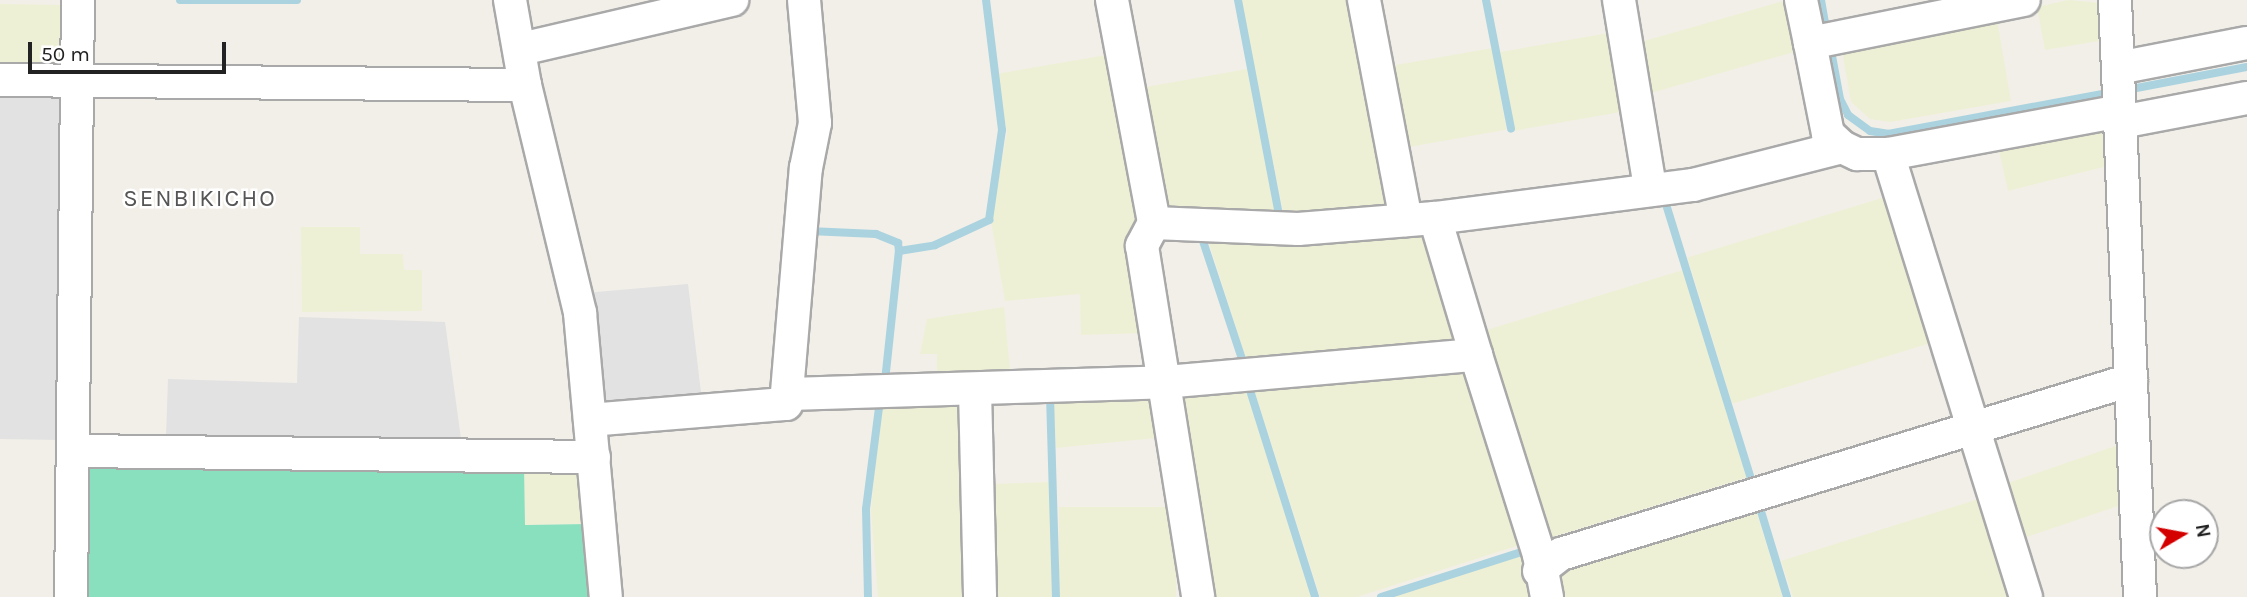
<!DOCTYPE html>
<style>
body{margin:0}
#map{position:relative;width:2247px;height:597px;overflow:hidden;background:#f2efe9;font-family:Karla,sans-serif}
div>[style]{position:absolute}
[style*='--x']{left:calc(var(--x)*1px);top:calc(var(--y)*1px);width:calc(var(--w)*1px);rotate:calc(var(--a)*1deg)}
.farmland>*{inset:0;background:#eef0d5;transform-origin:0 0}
.pitch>*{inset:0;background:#88e0be}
.parking>*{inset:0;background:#e2e2e2}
.stream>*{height:8px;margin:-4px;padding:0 4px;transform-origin:4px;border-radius:4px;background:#aad3df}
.roads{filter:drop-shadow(2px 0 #a9a9a9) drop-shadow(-2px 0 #a9a9a9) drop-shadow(0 2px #a9a9a9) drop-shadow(0 -2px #a9a9a9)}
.street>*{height:32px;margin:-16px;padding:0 16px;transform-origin:16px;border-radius:16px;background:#fff}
span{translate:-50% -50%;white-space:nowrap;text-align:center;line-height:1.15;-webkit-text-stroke:5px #fff;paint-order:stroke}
.quarter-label{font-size:24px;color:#555;letter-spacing:2px}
.north{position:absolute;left:2149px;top:499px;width:70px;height:70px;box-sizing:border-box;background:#fff;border:2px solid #a7a7a7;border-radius:50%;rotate:80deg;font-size:19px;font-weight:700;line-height:28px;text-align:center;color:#222}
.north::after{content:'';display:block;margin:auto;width:24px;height:32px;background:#d40000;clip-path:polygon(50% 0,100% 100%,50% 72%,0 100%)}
.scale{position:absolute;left:28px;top:42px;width:198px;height:32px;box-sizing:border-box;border:4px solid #222;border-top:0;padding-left:9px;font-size:21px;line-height:24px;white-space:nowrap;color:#222;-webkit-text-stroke:5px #fff;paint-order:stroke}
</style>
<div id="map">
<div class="farmland">
<div style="clip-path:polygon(1241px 0,1353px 0,1393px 202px,1385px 214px,1285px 222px)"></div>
<div style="left:1787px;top:0;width:52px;height:155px;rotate:74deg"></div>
<div style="clip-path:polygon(2068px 0,2102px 3px,2105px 40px,2045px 50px,2037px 7px)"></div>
<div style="clip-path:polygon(0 4px,66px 5px,66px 64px,59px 70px,0 71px)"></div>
<div style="clip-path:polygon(1996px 14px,2011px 101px,1890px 122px,1870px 119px,1851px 102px,1841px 45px)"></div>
<div style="left:1614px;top:32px;width:80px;height:116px;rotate:80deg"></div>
<div style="left:1492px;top:48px;width:83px;height:109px;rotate:80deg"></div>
<div style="clip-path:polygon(1112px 54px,1142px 214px,1147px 333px,1081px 335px,1080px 294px,1005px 301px,991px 221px,1007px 132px,996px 74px)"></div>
<div style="clip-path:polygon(1247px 69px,1277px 222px,1164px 209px,1140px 88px)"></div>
<div style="clip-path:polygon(2093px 123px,2104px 131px,2108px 166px,2008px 191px,1997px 142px)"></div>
<div style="left:1895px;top:194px;width:153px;height:217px;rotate:73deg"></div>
<div style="clip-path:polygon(1428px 224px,1465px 341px,1250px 371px,1205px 231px)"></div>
<div style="clip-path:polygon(360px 227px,360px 254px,403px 254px,404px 270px,422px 270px,422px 311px,302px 312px,301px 227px)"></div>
<div style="left:1683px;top:270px;width:217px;height:215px;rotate:73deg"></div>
<div style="clip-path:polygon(1004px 307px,1011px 380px,937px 383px,937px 354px,920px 354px,927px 319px)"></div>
<div style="clip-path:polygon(1463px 361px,1529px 542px,1357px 597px,1320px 597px,1251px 380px)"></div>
<div style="clip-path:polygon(1243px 381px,1311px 597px,1207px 597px,1180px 389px)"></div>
<div style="clip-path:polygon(1152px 393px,1166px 437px,1056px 448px,1053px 395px)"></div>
<div style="clip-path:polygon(886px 398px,960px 398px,972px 597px,878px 597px,871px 511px,880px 412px)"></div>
<div style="clip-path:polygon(2121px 444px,2124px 504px,2024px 538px,2005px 484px)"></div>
<div style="clip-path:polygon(524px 465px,576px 465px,585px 475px,589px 524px,525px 525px)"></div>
<div style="left:1050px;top:482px;width:115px;height:64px;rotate:88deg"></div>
<div style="clip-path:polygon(1988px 496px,2020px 597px,1793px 597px,1781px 561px)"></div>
<div style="clip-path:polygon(1754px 504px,1783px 597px,1557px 597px,1557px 570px)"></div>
<div style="left:1059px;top:507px;width:117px;height:90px"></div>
<div style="clip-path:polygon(1526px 554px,1539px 597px,1392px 597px)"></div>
</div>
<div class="pitch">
<div style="clip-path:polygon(93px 461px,524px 465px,525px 525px,589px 524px,595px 597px,83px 597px,85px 467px)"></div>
</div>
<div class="parking">
<div style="clip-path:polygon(0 89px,56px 90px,64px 99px,60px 440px,0 439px)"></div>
<div style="clip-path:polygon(688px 284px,702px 401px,614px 409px,595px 398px,585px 293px)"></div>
<div style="clip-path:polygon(299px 317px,445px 322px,462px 446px,166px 437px,168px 379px,297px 383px)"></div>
</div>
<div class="stream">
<div style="--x:180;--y:0;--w:117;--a:0"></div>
<div style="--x:1238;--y:0;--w:219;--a:79.2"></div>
<div style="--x:1486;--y:0;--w:131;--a:79"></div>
<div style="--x:1821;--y:0;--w:34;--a:80"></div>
<div style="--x:1830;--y:45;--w:55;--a:79.5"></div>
<div style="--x:1840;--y:99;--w:18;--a:63"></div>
<div style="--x:1848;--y:115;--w:27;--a:36"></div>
<div style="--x:1870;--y:131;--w:18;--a:9"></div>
<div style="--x:1888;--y:134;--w:229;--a:-10.6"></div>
<div style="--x:2126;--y:90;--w:123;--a:-10.8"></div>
<div style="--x:1665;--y:201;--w:294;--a:72.8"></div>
<div style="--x:809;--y:231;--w:67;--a:2.6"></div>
<div style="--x:876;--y:234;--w:24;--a:22"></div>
<div style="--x:898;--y:243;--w:8;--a:83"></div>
<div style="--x:1200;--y:232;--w:143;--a:71.7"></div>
<div style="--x:885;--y:381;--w:131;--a:-83.9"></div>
<div style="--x:899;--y:251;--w:36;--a:-9"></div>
<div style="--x:935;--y:245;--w:60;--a:-24.8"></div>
<div style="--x:989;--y:220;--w:91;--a:-81.8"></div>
<div style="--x:1002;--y:130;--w:131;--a:-97"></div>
<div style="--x:1248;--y:384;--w:223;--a:72.5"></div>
<div style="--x:1050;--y:396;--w:201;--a:88.3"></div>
<div style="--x:1760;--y:508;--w:93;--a:73.1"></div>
<div style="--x:868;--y:597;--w:88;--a:-91.3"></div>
<div style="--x:866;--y:509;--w:110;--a:-82.7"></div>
<div style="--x:1381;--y:597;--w:153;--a:-17.8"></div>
</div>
<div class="roads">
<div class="street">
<div style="--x:510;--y:0;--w:86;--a:80"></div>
<div style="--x:525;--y:85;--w:235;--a:76.4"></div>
<div style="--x:580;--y:313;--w:285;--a:84.8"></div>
<div style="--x:1112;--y:0;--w:227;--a:79.3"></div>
<div style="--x:1154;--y:223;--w:26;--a:118"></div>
<div style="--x:1142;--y:246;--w:355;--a:80.9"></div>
<div style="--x:1364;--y:0;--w:224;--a:79.2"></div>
<div style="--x:1619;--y:0;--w:191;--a:80.6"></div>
<div style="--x:1801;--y:0;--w:44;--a:78.2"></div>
<div style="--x:2115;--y:0;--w:598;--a:87.6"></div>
<div style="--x:521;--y:49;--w:217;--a:-13.1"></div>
<div style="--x:2118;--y:68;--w:131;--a:-11"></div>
<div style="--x:0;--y:80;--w:525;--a:0.55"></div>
<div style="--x:2121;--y:122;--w:128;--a:-10.8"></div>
<div style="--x:1842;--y:147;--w:19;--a:-137"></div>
<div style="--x:1828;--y:134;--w:93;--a:-101.2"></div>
<div style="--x:1810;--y:43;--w:218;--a:-11.4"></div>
<div style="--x:1888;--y:154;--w:464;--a:72.7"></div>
<div style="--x:1435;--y:218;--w:143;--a:73.3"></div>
<div style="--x:1154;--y:223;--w:144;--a:2.4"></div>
<div style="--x:1298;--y:229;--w:137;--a:-4.6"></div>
<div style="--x:1435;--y:218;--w:260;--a:-7.3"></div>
<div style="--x:1693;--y:185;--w:154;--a:-14.3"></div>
<div style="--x:1842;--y:147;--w:17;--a:25"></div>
<div style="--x:1857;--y:154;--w:31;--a:0"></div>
<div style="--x:1888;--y:154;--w:237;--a:-10.5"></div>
<div style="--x:975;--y:390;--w:207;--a:88.6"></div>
<div style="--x:790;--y:394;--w:375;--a:-1.8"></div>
<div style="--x:1165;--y:382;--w:312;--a:-5"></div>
<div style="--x:1476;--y:355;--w:210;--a:72.5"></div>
<div style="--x:1539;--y:555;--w:43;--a:79.2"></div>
<div style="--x:590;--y:420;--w:197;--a:-4.7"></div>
<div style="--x:786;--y:404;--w:237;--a:-85.2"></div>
<div style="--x:806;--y:168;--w:46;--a:-78.7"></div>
<div style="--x:815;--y:123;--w:123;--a:-95.1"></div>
<div style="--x:74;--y:451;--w:520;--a:0.66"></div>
<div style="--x:1539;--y:571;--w:28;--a:-38"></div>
<div style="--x:1561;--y:554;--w:596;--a:-16.98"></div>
<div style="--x:71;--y:597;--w:597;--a:-89.33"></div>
</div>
</div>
<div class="quarter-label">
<span style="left:200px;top:199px">SENBIKICHO</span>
</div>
<div class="north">N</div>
<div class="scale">50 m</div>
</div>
